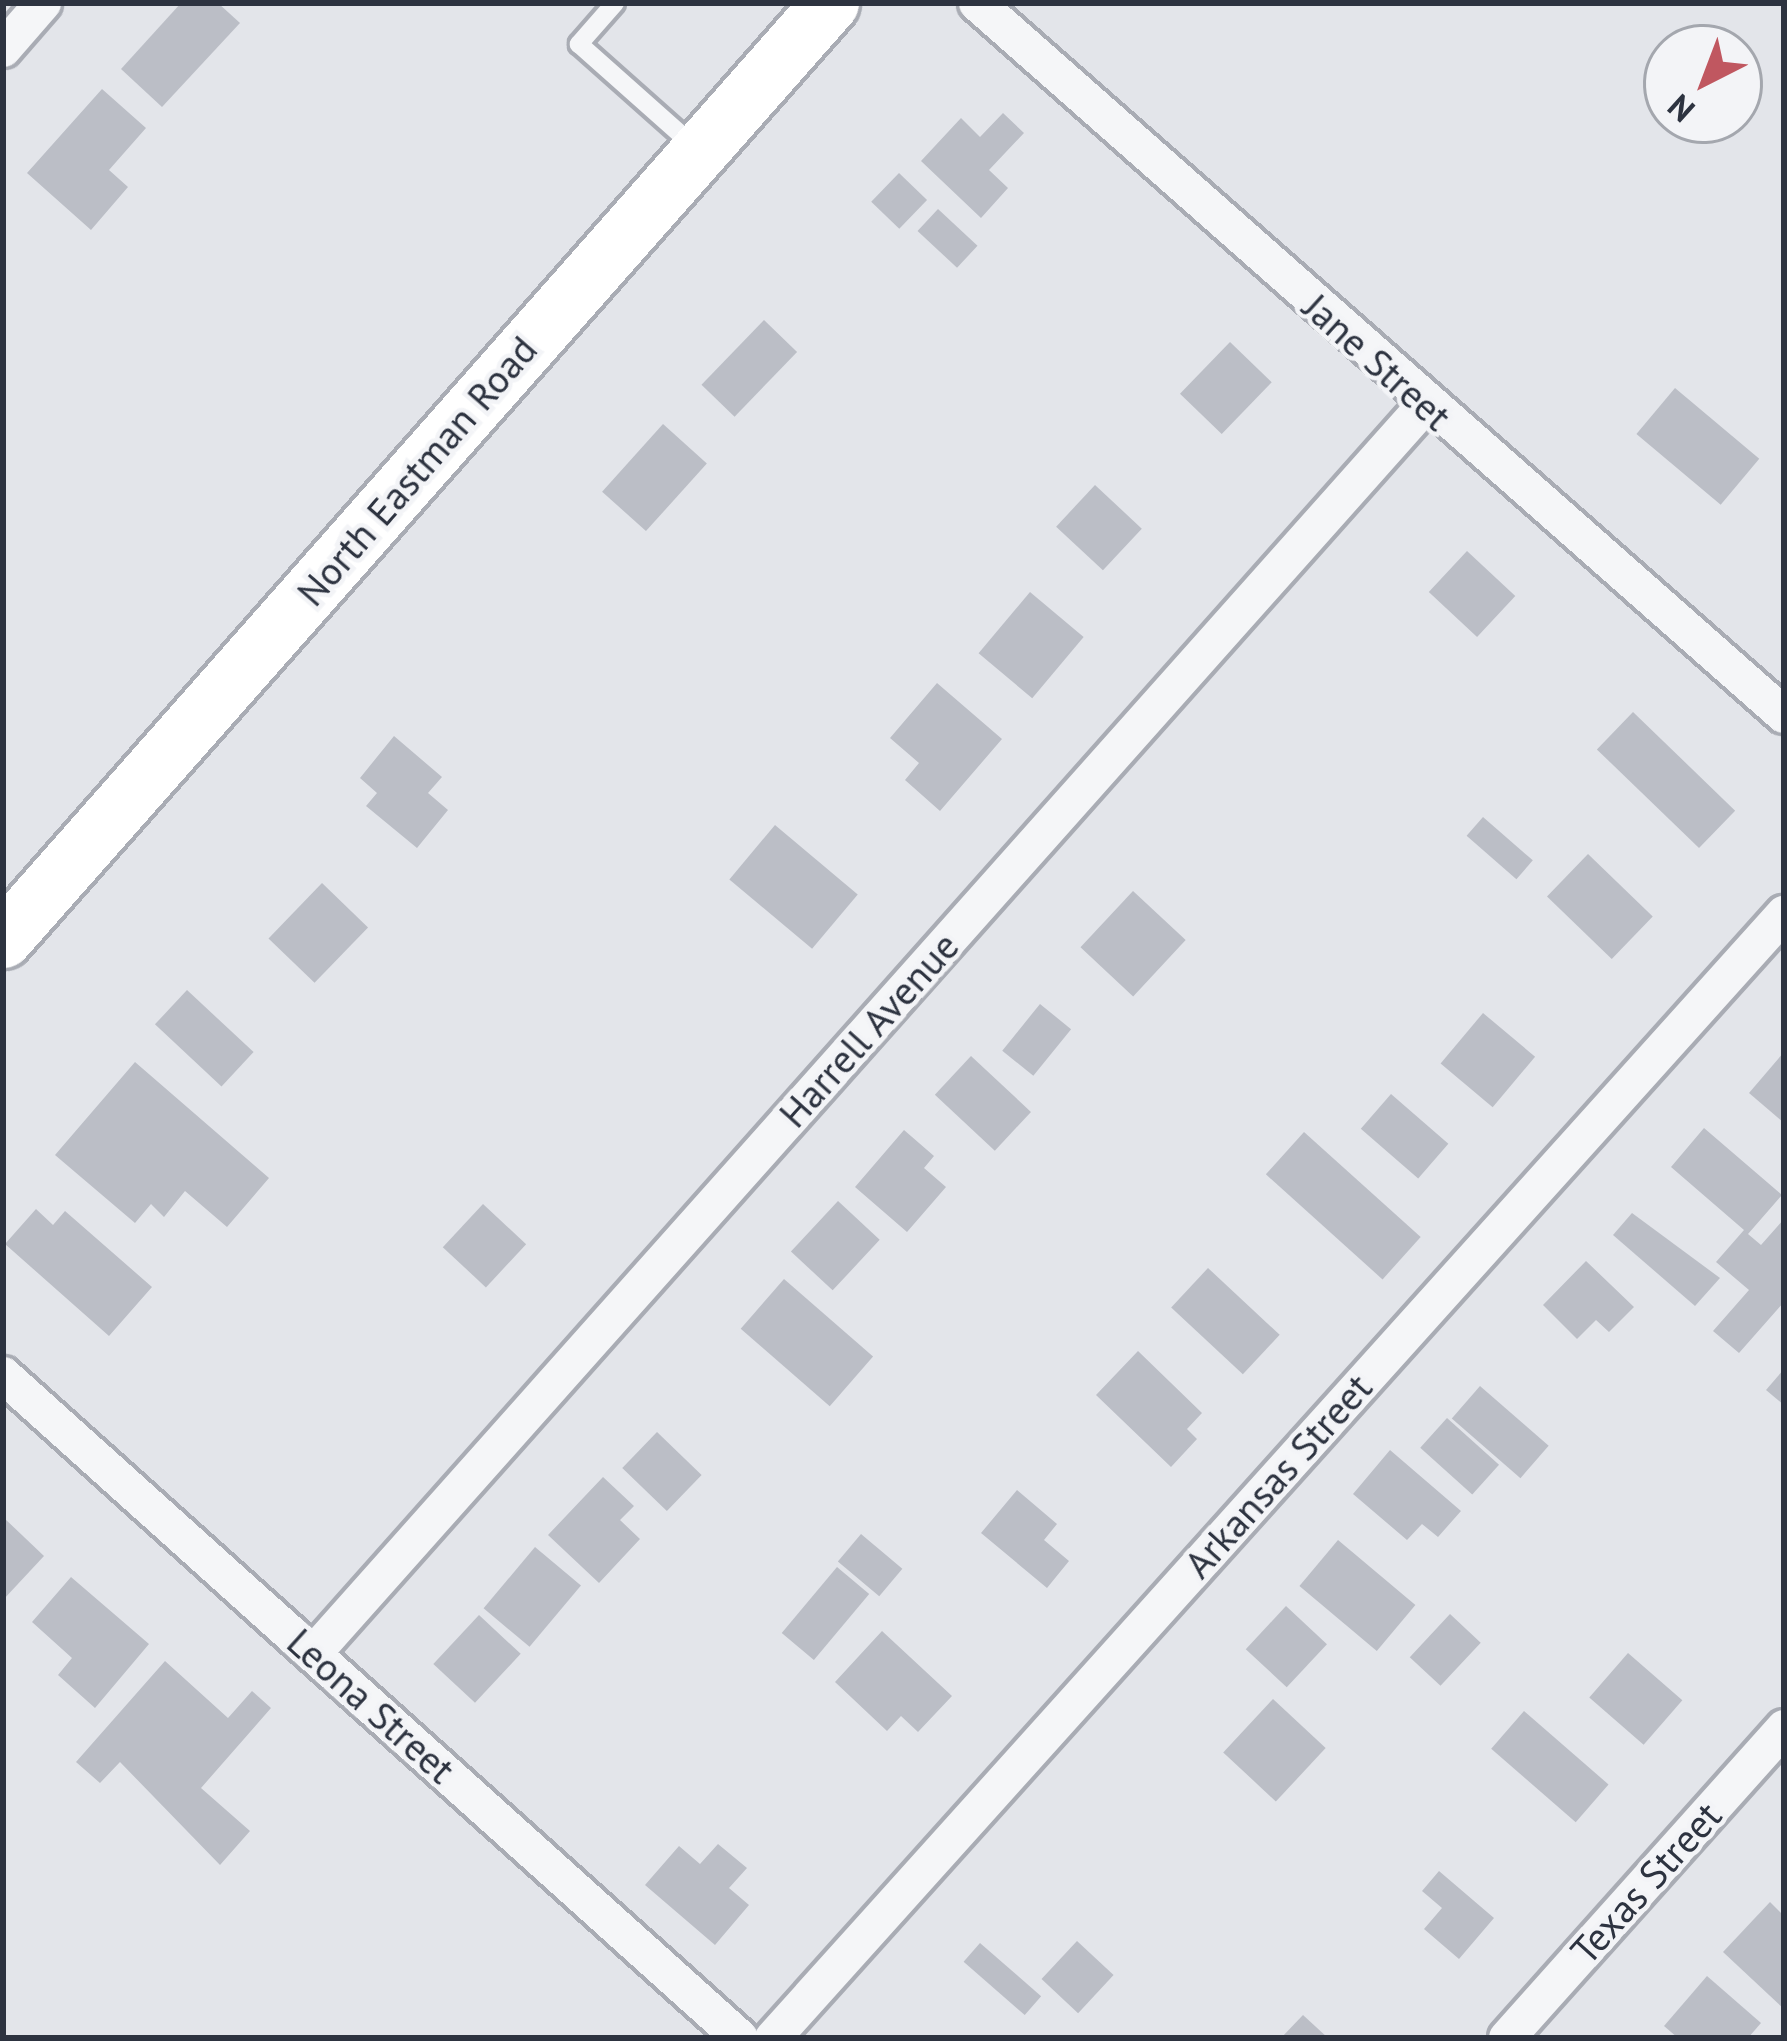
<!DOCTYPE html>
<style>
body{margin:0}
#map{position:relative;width:1787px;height:2041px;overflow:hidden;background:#e3e5ea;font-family:"PT Sans",sans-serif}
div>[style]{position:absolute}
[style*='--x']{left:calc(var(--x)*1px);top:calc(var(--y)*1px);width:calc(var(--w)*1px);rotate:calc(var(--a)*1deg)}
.building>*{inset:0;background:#bbbec6;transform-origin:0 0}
.roads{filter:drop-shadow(3px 0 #a9acb4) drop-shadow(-3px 0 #a9acb4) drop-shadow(0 3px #a9acb4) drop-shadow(0 -3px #a9acb4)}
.service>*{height:18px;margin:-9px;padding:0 9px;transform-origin:9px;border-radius:9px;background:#f5f6f8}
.minor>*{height:36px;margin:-18px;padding:0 18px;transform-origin:18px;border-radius:18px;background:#f5f6f8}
.primary>*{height:57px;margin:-28.5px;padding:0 28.5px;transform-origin:28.5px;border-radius:28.5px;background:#fff}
span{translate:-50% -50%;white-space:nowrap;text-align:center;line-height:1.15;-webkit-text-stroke:9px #f3f4f7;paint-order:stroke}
.street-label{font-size:39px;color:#2d3340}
.frame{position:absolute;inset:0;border:6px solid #2d3340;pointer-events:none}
.north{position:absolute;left:1643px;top:24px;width:120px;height:120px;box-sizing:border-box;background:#f3f4f7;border:3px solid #a4a7ae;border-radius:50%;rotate:222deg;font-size:33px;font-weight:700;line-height:48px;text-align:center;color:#2d3340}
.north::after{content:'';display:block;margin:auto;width:42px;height:54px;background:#c05760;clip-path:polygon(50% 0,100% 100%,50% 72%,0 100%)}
</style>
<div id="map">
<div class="building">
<div style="clip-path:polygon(181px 3px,218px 3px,240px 23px,162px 107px,121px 69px)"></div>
<div style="clip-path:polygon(102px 89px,146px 128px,109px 170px,128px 187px,91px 230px,27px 173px)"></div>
<div style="clip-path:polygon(1003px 113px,1024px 133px,989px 170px,1008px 188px,981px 218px,921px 161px,961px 118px,980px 137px)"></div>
<div style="left:899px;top:173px;width:39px;height:40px;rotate:44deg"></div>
<div style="left:938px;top:209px;width:54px;height:30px;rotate:43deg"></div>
<div style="left:764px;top:320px;width:46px;height:90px;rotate:44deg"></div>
<div style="left:1230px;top:342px;width:58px;height:72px;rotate:44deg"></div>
<div style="left:1675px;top:388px;width:110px;height:60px;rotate:40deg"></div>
<div style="left:663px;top:424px;width:59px;height:91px;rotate:42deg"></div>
<div style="left:1095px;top:485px;width:64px;height:57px;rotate:43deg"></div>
<div style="left:1467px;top:551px;width:66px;height:56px;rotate:43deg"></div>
<div style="left:1030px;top:592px;width:70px;height:80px;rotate:40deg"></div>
<div style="clip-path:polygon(937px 683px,1002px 739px,940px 811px,905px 780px,919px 763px,890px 738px)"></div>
<div style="left:1633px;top:712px;width:142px;height:52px;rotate:44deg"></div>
<div style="clip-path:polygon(394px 736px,442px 777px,428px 793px,448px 810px,417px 848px,366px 806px,377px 793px,360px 778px)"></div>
<div style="left:1483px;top:817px;width:66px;height:25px;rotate:41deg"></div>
<div style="left:775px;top:825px;width:108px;height:71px;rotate:40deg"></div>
<div style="left:1588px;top:854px;width:90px;height:59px;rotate:44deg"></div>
<div style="left:322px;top:883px;width:64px;height:77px;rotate:44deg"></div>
<div style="left:1133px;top:891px;width:72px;height:77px;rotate:43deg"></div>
<div style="left:187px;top:990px;width:91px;height:47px;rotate:43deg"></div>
<div style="left:1040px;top:1004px;width:40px;height:60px;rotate:39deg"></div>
<div style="left:1483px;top:1013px;width:68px;height:66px;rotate:40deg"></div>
<div style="clip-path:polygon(1784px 1052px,1784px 1123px,1749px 1093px)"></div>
<div style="left:971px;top:1056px;width:82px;height:53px;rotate:43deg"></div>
<div style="clip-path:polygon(135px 1062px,269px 1178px,227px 1227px,185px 1191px,164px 1217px,151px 1204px,135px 1223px,55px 1155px)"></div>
<div style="left:1391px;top:1094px;width:76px;height:46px;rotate:41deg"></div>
<div style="clip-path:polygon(1704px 1128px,1782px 1195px,1748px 1234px,1761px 1245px,1784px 1219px,1784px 1302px,1739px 1353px,1713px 1331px,1749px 1290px,1716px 1262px,1744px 1230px,1671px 1167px)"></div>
<div style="clip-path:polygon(904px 1130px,934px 1156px,924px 1168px,946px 1187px,907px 1232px,855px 1187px)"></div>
<div style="left:1304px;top:1132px;width:157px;height:57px;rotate:42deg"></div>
<div style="left:838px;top:1201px;width:57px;height:69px;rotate:43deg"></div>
<div style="left:483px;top:1204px;width:59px;height:59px;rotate:43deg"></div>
<div style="clip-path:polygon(36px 1209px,53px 1225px,65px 1211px,152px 1287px,109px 1336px,5px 1244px)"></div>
<div style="clip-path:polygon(1632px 1213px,1720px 1278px,1695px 1306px,1613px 1235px)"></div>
<div style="clip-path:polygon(1586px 1261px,1634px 1307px,1609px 1332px,1596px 1320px,1577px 1339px,1543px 1305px)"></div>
<div style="left:1208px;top:1268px;width:98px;height:54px;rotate:43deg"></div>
<div style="left:784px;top:1279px;width:118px;height:66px;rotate:41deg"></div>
<div style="clip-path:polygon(1138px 1351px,1202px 1413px,1187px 1429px,1197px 1439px,1171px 1467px,1096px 1395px)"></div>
<div style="clip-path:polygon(1784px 1369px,1784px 1405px,1766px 1390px)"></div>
<div style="left:1480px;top:1386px;width:91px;height:43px;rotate:41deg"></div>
<div style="left:1447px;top:1418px;width:70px;height:40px;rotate:42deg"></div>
<div style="left:657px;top:1432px;width:62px;height:50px;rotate:44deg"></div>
<div style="clip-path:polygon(1390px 1450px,1461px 1511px,1438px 1537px,1422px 1524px,1407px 1540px,1353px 1494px)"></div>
<div style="clip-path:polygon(603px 1477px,634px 1506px,620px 1520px,640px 1539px,599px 1583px,548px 1535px)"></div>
<div style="clip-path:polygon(1017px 1490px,1057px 1524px,1044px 1540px,1069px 1561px,1047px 1588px,981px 1533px)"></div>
<div style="clip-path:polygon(3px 1517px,44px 1556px,3px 1600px)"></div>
<div style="left:861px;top:1534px;width:54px;height:36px;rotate:40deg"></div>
<div style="left:1338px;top:1540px;width:101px;height:60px;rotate:40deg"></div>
<div style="left:535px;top:1547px;width:60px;height:80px;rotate:40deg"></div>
<div style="left:837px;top:1567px;width:42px;height:86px;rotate:40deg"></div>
<div style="clip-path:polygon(71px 1577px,149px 1644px,95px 1708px,58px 1675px,72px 1658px,32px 1622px)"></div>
<div style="left:1286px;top:1606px;width:56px;height:59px;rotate:43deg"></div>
<div style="left:1450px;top:1614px;width:42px;height:59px;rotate:43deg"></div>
<div style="left:479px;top:1615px;width:57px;height:67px;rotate:43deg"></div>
<div style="clip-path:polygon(882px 1631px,952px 1696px,918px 1732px,901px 1716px,887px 1731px,835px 1682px)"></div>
<div style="left:1628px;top:1653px;width:72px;height:59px;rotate:41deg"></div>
<div style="clip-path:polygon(165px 1661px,228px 1718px,252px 1691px,271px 1708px,201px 1788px,250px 1831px,220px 1865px,120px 1762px,100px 1783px,76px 1762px)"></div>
<div style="left:1273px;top:1699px;width:72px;height:73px;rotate:43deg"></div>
<div style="left:1524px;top:1711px;width:112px;height:50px;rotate:41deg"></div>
<div style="clip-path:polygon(718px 1844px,747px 1868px,729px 1888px,749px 1905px,715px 1945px,645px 1885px,679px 1846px,700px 1864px)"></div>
<div style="clip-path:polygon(1439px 1871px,1494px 1918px,1459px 1959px,1424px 1929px,1442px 1908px,1422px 1891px)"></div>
<div style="clip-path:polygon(1770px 1902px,1784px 1916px,1784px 2009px,1723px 1952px)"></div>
<div style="left:1077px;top:1941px;width:50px;height:52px;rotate:43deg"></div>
<div style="left:980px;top:1943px;width:81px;height:25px;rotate:41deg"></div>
<div style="clip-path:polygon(1707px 1976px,1761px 2023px,1748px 2038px,1678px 2038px,1664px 2026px)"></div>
<div style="clip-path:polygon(1303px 2015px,1328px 2038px,1281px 2038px)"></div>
</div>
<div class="roads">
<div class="service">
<div style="--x:615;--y:3;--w:55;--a:131.3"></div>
<div style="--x:579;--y:44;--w:155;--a:41.6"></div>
</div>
<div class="minor">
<div style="--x:977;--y:3;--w:1076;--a:41.42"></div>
<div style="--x:3;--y:49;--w:61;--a:-49"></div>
<div style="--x:3;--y:1375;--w:991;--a:41.97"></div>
<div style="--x:313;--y:1654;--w:1672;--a:-48.32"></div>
<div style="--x:773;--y:2038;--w:1512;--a:-48.03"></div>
<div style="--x:1507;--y:2038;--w:416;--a:-48.2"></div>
</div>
<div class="primary">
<div style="--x:3;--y:939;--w:1249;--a:-48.54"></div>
</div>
</div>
<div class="street-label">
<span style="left:1377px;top:362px;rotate:42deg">Jane Street</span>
<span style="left:417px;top:471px;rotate:-49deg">North Eastman Road</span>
<span style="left:869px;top:1030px;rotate:-48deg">Harrell Avenue</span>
<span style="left:1278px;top:1476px;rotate:-48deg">Arkansas Street</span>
<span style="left:371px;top:1706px;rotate:42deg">Leona Street</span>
<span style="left:1646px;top:1883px;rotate:-48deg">Texas Street</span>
</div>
<div class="frame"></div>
<div class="north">N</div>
</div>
